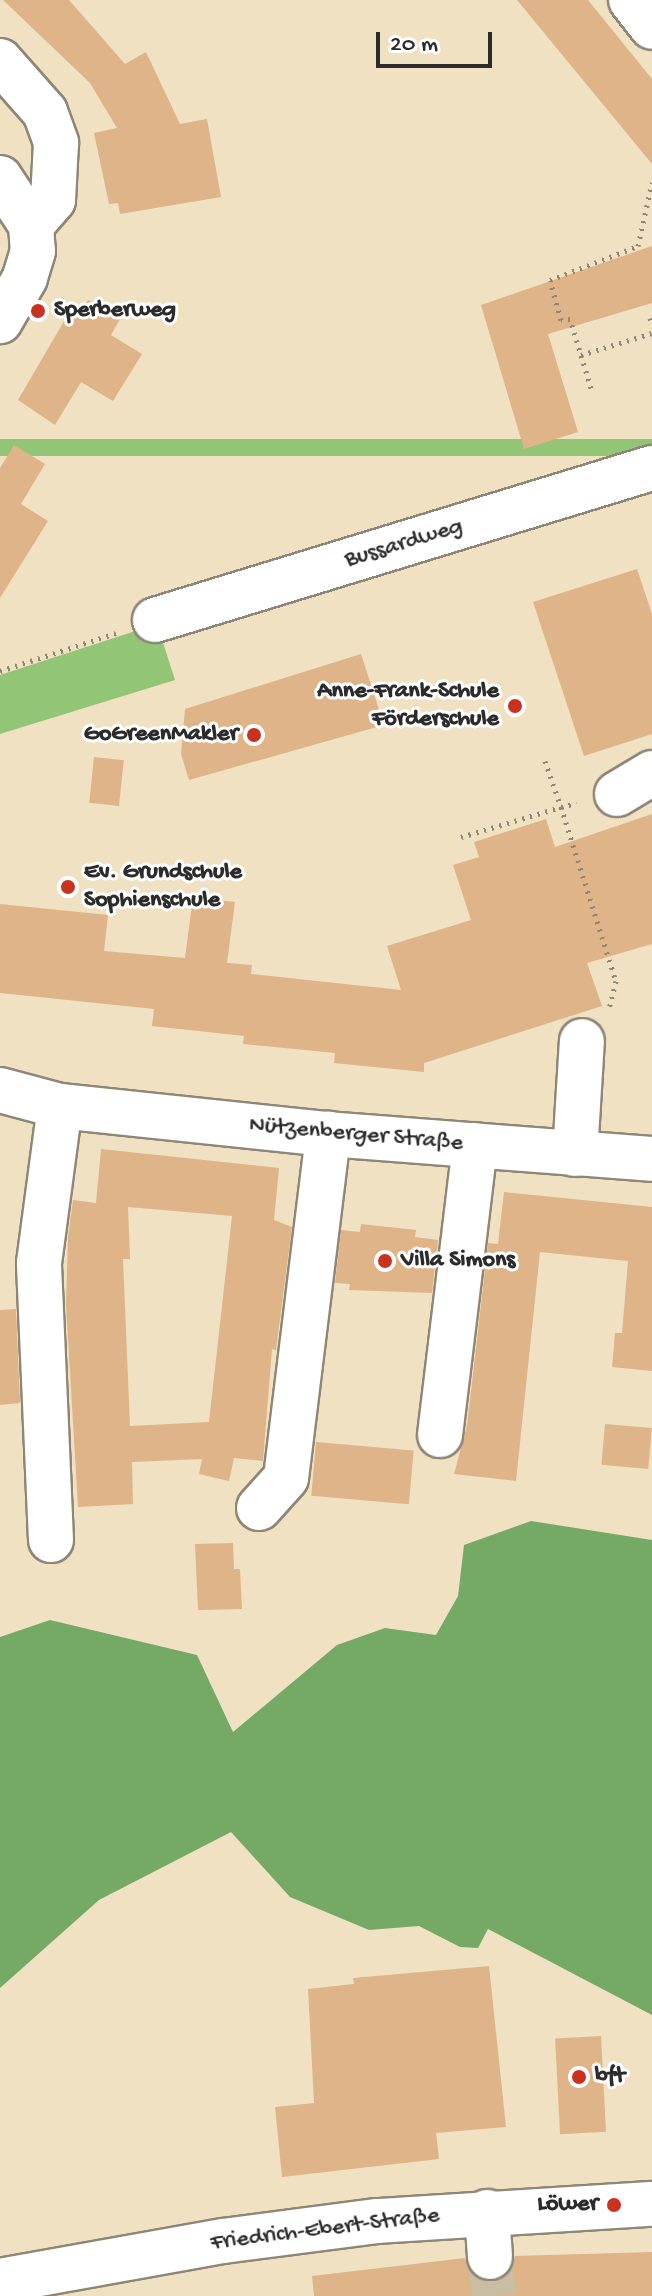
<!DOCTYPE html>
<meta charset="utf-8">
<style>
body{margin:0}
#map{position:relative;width:652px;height:2296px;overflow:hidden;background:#f0e1c2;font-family:"Gochi Hand",sans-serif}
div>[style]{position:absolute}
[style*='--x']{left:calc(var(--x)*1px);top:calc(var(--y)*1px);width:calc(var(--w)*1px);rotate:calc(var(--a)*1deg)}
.green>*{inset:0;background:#92c575;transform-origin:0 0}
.forest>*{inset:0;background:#75aa66}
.building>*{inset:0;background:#dfb488;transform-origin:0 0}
.minor-tunnel>*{height:44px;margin-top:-22px;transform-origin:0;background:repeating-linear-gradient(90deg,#c9bda4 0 44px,transparent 0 66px)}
.path>*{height:5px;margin-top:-2.5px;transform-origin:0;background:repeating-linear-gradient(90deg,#8e8676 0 2px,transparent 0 8px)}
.roads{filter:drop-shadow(2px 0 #8e8676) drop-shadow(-2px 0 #8e8676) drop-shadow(0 2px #8e8676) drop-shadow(0 -2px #8e8676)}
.minor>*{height:44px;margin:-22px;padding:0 22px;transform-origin:22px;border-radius:22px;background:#fff}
.major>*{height:44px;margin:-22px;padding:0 22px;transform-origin:22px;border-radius:22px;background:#fff}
.dots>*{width:22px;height:22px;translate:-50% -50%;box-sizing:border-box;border:4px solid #fff;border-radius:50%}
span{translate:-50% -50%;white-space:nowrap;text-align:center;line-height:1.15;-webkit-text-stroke:6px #fff;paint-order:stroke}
.poi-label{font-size:24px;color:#2b2b2b;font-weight:700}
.left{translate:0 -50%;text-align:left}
.right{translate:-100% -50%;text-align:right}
.street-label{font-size:24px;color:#2b2b2b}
.scale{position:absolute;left:376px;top:32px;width:116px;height:36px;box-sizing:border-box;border:4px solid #2b2b2b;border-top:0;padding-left:10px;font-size:24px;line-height:28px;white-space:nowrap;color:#2b2b2b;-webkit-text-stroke:6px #fff;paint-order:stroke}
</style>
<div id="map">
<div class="green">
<div style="left:652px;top:439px;width:17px;height:683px;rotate:90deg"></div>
<div style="clip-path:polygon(157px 624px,175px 680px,0 734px,0 675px)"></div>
</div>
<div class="forest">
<div style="clip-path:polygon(531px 1521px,652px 1540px,652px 2015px,488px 1929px,478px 1948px,460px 1947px,419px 1926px,369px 1930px,290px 1897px,231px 1832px,99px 1900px,0 1988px,0 1637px,50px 1620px,197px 1655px,233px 1732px,337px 1645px,385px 1628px,436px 1635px,458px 1596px,464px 1545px)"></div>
</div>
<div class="building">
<div style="clip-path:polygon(3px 0,69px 0,125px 64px,146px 52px,180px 124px,207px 119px,221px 197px,120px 214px,118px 203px,109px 204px,94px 133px,117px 128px,90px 83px)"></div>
<div style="clip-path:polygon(517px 0,588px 0,652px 79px,652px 164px)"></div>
<div style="clip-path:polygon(652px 246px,652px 303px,548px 334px,578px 432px,524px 449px,481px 305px)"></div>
<div style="clip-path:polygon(88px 300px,120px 319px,111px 335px,142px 354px,113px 401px,81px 382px,55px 425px,18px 400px,74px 304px,83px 310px)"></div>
<div style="clip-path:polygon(14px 445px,45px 464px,21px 504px,48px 521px,0 598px,0 468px)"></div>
<div style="clip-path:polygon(637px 569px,652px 614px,652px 734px,584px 756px,533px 602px)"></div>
<div style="clip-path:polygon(361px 654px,384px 725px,189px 780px,181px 754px,185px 709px)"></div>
<div style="left:94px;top:757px;width:30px;height:46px;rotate:6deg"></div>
<div style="clip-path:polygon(652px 814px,652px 944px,587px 963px,602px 1006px,424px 1063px,424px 1072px,334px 1063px,335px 1053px,243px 1044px,244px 1036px,152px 1026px,154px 1009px,0 993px,0 904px,108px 915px,104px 951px,185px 958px,193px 897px,235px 902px,227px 963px,252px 965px,251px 974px,401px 990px,387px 946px,471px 920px,453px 865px,479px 857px,474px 842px,546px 819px,555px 847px)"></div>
<div style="clip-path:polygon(evenodd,101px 1149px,279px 1168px,274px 1220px,292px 1227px,276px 1350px,272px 1349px,263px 1461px,234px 1458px,229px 1481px,199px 1474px,202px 1459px,132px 1462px,133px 1504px,78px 1507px,66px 1305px,68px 1237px,73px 1200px,96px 1203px,101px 1149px,128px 1207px,232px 1216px,209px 1422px,130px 1426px,123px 1259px,130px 1259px,128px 1207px)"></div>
<div style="clip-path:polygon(504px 1192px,652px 1207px,652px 1371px,612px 1367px,615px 1333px,622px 1333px,628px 1261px,540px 1252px,516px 1481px,454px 1474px,467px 1426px,488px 1243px,498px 1244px)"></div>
<div style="clip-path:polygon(361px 1224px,416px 1230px,415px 1237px,438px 1240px,432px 1293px,349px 1290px,350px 1284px,335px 1283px,341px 1230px,360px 1232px)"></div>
<div style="clip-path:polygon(16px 1309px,20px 1403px,0 1405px,0 1310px)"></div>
<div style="left:605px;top:1424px;width:47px;height:41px;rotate:5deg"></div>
<div style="left:316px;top:1442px;width:98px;height:54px;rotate:5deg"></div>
<div style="clip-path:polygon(233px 1543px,234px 1569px,240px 1569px,242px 1609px,198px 1610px,195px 1544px)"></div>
<div style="clip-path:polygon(489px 1966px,506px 2127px,436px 2133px,439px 2159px,282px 2177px,275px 2107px,314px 2103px,308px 1989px,354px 1984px,353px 1978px)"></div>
<div style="left:601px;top:2036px;width:96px;height:46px;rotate:87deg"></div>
<div style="clip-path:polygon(652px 2252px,652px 2296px,314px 2296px,312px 2276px,465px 2258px,478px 2279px,492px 2282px,512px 2269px,515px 2256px)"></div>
</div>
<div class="minor-tunnel">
<div style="--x:490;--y:2257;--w:39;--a:84"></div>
</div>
<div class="path">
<div style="--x:650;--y:318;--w:6;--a:72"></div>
<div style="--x:581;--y:355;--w:74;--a:-17.2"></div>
<div style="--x:591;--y:388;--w:72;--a:-106.9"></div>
<div style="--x:570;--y:319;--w:9;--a:174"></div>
<div style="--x:561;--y:320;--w:41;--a:-105.4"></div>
<div style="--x:550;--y:280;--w:94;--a:-21.1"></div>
<div style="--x:638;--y:246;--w:65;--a:-77.5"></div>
<div style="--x:0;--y:671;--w:122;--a:-18.1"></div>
<div style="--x:545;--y:761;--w:49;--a:70.8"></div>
<div style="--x:561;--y:807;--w:16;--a:-14"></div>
<div style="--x:461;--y:837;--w:104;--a:-16.7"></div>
<div style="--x:561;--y:807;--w:182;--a:72.5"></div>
<div style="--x:616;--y:981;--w:29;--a:104"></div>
</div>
<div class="roads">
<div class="minor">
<div style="--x:631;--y:0;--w:34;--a:52"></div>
<div style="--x:0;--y:61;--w:68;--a:48.6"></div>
<div style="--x:45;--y:112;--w:33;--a:70"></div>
<div style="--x:56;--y:143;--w:57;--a:93"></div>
<div style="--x:53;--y:200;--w:33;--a:131"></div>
<div style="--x:0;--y:178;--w:56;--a:56.6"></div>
<div style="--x:31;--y:225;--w:26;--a:86"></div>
<div style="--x:33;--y:251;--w:28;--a:107"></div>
<div style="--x:25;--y:278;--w:50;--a:120.2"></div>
<div style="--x:155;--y:620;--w:520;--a:-17.01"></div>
<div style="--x:617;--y:794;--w:41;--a:-31"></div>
<div style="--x:0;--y:1090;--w:62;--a:14.9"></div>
<div style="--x:60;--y:1106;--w:269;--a:6"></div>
<div style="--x:328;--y:1134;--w:325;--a:4.4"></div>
<div style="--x:575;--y:1154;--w:113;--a:-86.5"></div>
<div style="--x:440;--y:1435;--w:292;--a:-83.1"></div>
<div style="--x:259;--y:1508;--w:40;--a:-48"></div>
<div style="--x:286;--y:1478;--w:347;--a:-83"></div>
<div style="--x:51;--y:1540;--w:277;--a:-92.5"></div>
<div style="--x:39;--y:1263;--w:158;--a:-82.4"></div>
<div style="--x:487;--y:2212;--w:45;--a:86.2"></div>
</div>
<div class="major">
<div style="--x:0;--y:2281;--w:227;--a:-10.2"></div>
<div style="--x:223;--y:2241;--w:156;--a:-7.4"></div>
<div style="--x:378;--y:2221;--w:275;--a:-3.6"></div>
</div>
</div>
<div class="dots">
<div style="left:38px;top:311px;background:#c8321e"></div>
<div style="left:515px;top:706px;background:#c8321e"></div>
<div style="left:254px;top:735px;background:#c8321e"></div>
<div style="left:68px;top:887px;background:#c8321e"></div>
<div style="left:385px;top:1261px;background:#c8321e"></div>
<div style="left:579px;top:2077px;background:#c8321e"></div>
<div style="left:614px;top:2205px;background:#c8321e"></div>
</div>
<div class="poi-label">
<span class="left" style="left:54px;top:311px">Sperberweg</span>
<span class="right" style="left:499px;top:706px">Anne-Frank-Schule<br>Förderschule</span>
<span class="right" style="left:238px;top:735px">GoGreenMakler</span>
<span class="left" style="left:84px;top:887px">Ev. Grundschule<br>Sophienschule</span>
<span class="left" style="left:401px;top:1261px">Villa Simons</span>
<span class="left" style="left:595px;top:2077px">bft</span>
<span class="right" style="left:598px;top:2205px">Löwer</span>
</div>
<div class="street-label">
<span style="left:404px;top:544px;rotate:-17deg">Bussardweg</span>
<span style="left:356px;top:1135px;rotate:5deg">Nützenberger Straße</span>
<span style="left:325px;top:2230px;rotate:-7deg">Friedrich-Ebert-Straße</span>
</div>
<div class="scale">20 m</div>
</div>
